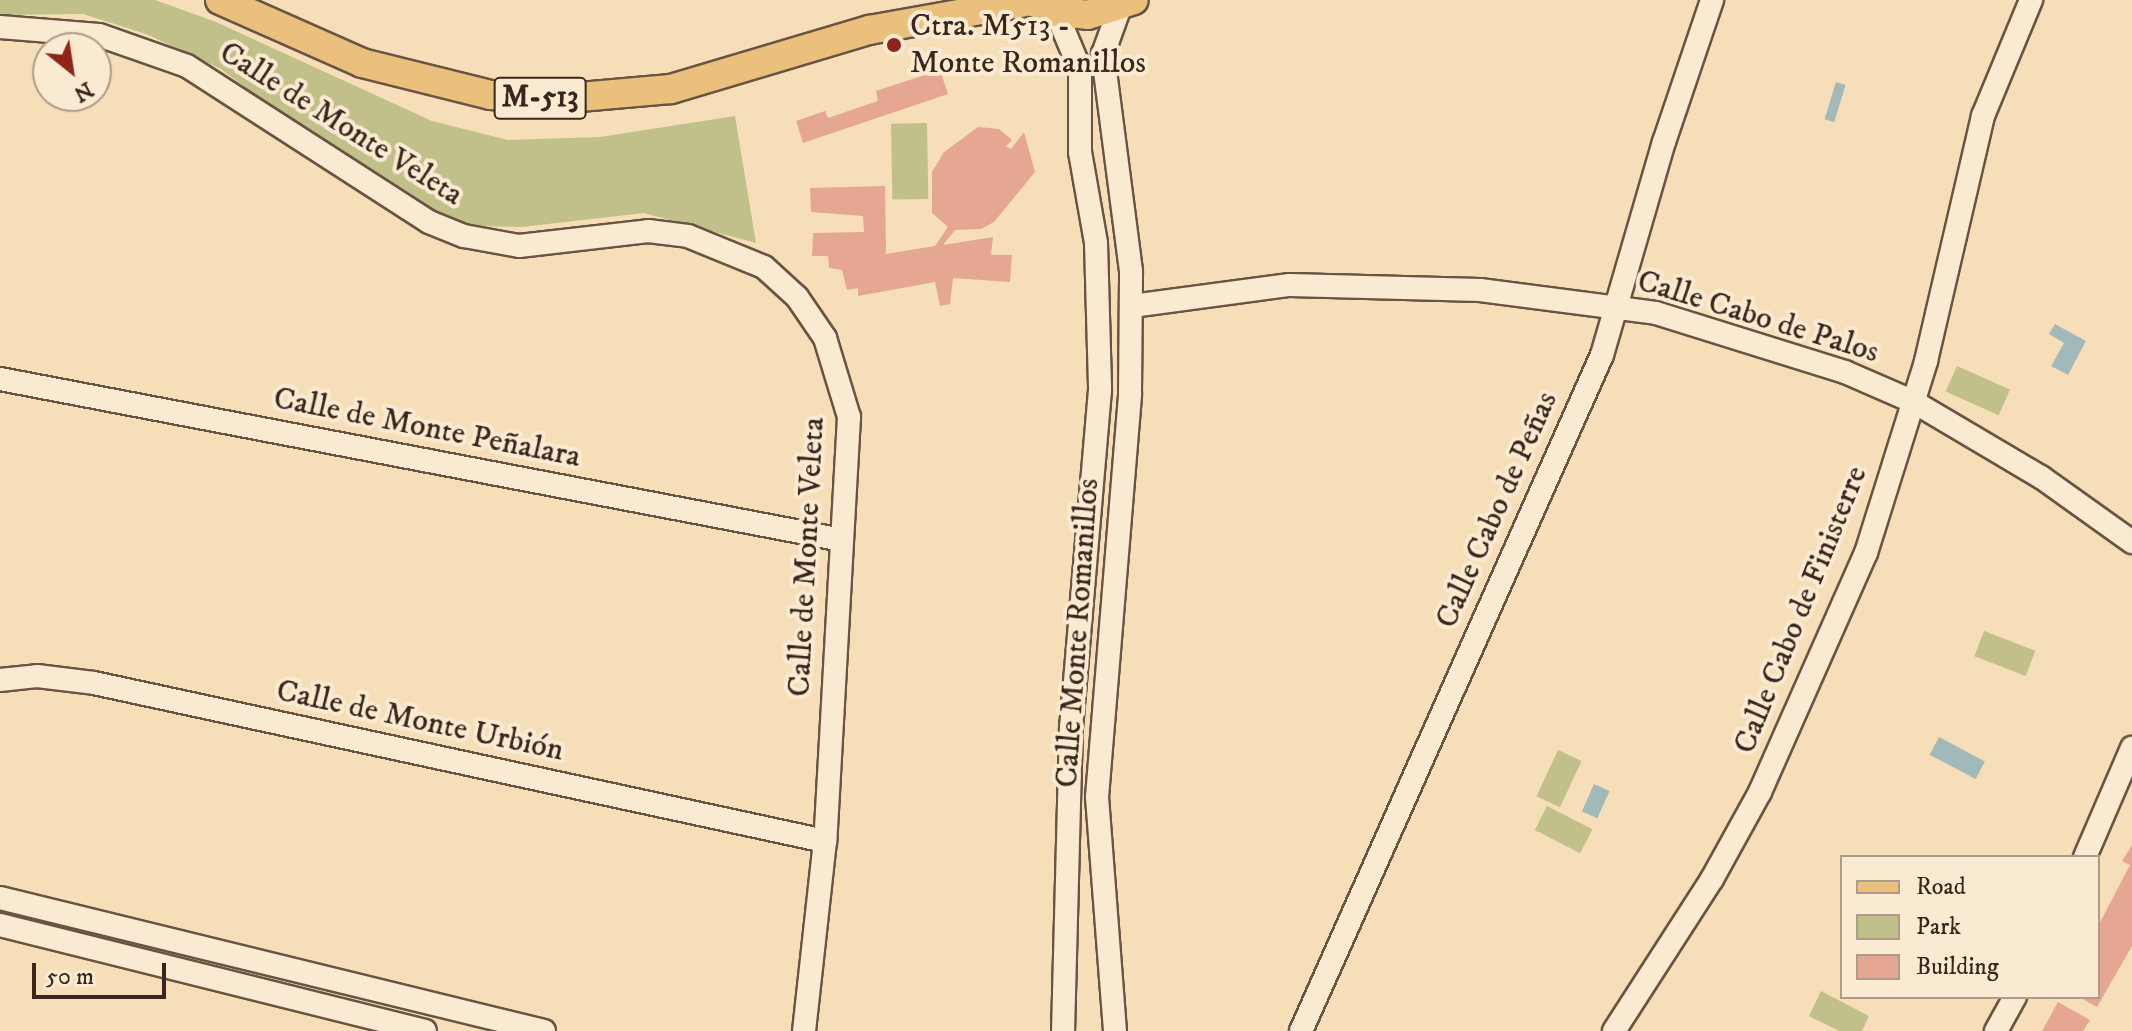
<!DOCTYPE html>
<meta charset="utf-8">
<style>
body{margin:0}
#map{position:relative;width:2132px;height:1031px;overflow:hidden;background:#f6deb8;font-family:"IM FELL DW Pica",serif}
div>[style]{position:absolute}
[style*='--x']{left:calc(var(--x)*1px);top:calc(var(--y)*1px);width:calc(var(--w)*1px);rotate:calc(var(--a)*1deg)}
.green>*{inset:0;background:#c1c08b;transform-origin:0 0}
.water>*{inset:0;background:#a2b9ba;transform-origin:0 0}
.building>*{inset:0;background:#e5a792}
.roads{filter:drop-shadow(2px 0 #695443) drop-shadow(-2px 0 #695443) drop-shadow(0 2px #695443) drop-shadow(0 -2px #695443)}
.minor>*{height:22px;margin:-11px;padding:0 11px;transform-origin:11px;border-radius:11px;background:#f9ead1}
.major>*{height:28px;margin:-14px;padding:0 14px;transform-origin:14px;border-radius:14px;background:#ebbf7c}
.dots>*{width:22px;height:22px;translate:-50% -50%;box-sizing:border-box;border:4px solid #f9ead1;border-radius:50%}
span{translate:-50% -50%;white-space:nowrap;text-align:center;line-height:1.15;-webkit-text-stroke:8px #f9ead1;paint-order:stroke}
.shield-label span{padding:2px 6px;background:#f9ead1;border:2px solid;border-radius:6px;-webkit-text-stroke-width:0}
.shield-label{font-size:30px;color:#3a261c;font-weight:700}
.poi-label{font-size:32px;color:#3a261c}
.left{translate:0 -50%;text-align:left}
.street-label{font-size:32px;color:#3a261c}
.legend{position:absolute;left:1840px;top:855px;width:260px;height:144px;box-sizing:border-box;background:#f9ead1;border:2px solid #ad9c89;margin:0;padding:10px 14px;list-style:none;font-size:24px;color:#3a261c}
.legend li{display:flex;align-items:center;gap:16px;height:40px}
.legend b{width:40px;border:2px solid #ad9c89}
.north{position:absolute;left:32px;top:32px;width:80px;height:80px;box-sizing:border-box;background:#f9ead1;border:2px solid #ad9c89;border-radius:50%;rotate:150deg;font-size:22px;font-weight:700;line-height:32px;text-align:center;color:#3a261c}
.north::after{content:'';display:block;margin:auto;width:28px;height:36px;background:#8f2418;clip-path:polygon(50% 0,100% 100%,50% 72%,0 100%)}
.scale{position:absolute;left:32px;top:963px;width:134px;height:36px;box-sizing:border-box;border:4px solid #3a261c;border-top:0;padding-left:10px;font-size:24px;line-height:28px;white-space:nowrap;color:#3a261c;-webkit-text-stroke:6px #f9ead1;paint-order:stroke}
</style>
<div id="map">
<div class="green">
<div style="clip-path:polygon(0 0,155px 0,216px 22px,432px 121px,508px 140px,600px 137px,735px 116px,756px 243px,644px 213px,522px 227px,476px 226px,435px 213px,298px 126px,221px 69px,146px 34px,83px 14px,0 15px)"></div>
<div style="left:927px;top:123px;width:76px;height:36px;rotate:89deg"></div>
<div style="left:1957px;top:366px;width:58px;height:28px;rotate:24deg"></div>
<div style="left:1984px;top:631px;width:55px;height:27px;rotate:21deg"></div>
<div style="left:1558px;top:750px;width:26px;height:51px;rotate:25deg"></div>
<div style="left:1547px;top:806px;width:51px;height:27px;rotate:27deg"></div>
<div style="clip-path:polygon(1821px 991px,1869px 1016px,1862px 1031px,1839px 1031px,1809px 1016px)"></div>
</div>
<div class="water">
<div style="left:1836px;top:82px;width:10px;height:39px;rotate:17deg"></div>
<div style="clip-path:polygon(2055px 324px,2086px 341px,2068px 375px,2051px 366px,2064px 343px,2049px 334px)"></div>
<div style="left:1939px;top:737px;width:52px;height:20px;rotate:28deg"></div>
<div style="left:1594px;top:784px;width:17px;height:30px;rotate:24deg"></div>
</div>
<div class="building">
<div style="clip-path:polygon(940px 70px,948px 94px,803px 143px,796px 121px,825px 111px,828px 118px,878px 101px,876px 91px)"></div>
<div style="clip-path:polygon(978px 127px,999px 129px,1012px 140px,1006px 146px,1011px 149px,1024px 132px,1035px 172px,994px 222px,981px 229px,955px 230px,943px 245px,993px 237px,991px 255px,1012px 255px,1010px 282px,953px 278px,950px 304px,940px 306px,935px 282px,858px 296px,858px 288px,847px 290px,842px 270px,829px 268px,828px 256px,812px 256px,813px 233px,864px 232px,863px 216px,811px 212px,810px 188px,885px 186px,886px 254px,935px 246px,948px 227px,932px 213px,932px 172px,944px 152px)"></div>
<div style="clip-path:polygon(2132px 845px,2132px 946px,2097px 1007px,2079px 997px,2098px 997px,2098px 926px,2130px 865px,2122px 861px)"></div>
<div style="clip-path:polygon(2058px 1002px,2090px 1020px,2083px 1031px,2042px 1031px)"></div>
</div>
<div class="roads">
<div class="minor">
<div style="--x:1056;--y:12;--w:62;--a:67.2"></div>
<div style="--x:1080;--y:69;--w:83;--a:90"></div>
<div style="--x:1080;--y:152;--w:92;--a:80"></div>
<div style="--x:1096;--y:243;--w:147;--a:88.4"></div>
<div style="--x:1100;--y:390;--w:338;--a:94.9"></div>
<div style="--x:1071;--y:727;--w:304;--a:91.5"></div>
<div style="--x:0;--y:27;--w:99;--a:4.6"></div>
<div style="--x:99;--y:35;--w:93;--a:19.4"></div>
<div style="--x:187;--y:66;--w:288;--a:32.8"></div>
<div style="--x:429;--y:222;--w:38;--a:22"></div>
<div style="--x:464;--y:236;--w:56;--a:10.3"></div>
<div style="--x:519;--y:246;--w:130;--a:-6.6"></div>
<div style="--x:648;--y:231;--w:40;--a:7.1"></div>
<div style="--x:688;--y:236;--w:82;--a:22.2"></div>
<div style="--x:764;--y:267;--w:45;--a:42.3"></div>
<div style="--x:797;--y:297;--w:50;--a:55.7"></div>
<div style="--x:825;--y:338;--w:83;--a:73.1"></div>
<div style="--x:849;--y:417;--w:425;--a:93.2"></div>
<div style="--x:825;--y:841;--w:191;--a:96.3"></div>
<div style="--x:1132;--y:306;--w:159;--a:-7.6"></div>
<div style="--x:1290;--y:285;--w:190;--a:1.5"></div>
<div style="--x:1480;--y:290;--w:177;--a:7.4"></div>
<div style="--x:1656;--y:313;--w:198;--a:17.3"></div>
<div style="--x:1845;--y:372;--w:75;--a:23.5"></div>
<div style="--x:1914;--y:402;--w:147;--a:30.6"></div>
<div style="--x:2041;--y:477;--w:112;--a:35.5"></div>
<div style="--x:0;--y:379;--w:857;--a:10.82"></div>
<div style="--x:0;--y:680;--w:37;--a:-6"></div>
<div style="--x:37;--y:676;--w:57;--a:7"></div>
<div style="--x:94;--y:683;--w:748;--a:12.2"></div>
<div style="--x:2085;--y:857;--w:119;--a:-66.7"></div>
<div style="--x:0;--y:898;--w:560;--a:13.74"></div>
<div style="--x:0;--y:925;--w:438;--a:14"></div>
<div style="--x:1115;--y:1031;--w:235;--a:-94.4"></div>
<div style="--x:1097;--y:797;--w:405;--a:-85.3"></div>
<div style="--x:1130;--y:393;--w:122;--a:-89.5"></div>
<div style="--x:1131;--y:271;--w:219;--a:-97.4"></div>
<div style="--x:1103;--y:54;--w:50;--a:-70.1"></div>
<div style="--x:1301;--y:1031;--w:740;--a:-66"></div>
<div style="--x:1602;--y:355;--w:222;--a:-73.8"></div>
<div style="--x:1664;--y:142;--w:150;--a:-71.3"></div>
<div style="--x:1614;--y:1031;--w:181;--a:-57.2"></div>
<div style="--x:1712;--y:879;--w:99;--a:-61.1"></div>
<div style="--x:1760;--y:792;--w:261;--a:-66.1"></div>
<div style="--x:1866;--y:553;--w:201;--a:-72.6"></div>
<div style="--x:1926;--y:361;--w:252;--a:-76.9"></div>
<div style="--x:1983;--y:116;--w:126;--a:-67.5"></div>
<div style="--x:1996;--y:1031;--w:39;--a:-61"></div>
</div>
<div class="major">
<div style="--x:220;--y:0;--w:155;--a:23.9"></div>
<div style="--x:362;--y:63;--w:132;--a:14"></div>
<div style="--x:490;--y:95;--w:67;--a:3.4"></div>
<div style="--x:557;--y:99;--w:114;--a:-5"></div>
<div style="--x:671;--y:89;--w:207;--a:-16.6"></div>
<div style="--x:869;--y:30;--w:165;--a:-10.1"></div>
<div style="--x:1029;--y:0;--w:30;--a:24"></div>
<div style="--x:1056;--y:12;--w:32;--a:5"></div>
<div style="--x:1088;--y:15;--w:48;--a:-18.1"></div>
</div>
</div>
<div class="dots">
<div style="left:894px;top:45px;background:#8f2418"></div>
</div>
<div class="shield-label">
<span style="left:540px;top:98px">M-513</span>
</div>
<div class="poi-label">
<span class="left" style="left:910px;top:45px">Ctra. M513 -<br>Monte Romanillos</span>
</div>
<div class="street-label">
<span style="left:341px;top:124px;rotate:32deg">Calle de Monte Veleta</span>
<span style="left:1758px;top:317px;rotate:17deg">Calle Cabo de Palos</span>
<span style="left:427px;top:428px;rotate:11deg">Calle de Monte Peñalara</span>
<span style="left:1497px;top:510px;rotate:-66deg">Calle Cabo de Peñas</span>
<span style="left:807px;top:557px;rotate:-87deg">Calle de Monte Veleta</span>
<span style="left:1801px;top:610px;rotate:-68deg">Calle Cabo de Finisterre</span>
<span style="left:1078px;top:633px;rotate:-86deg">Calle Monte Romanillos</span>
<span style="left:420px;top:721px;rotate:12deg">Calle de Monte Urbión</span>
</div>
<ul class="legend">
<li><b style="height:10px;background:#ebbf7c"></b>Road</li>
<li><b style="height:22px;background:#c1c08b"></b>Park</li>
<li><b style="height:22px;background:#e5a792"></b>Building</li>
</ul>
<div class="north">N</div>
<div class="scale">50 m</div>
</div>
